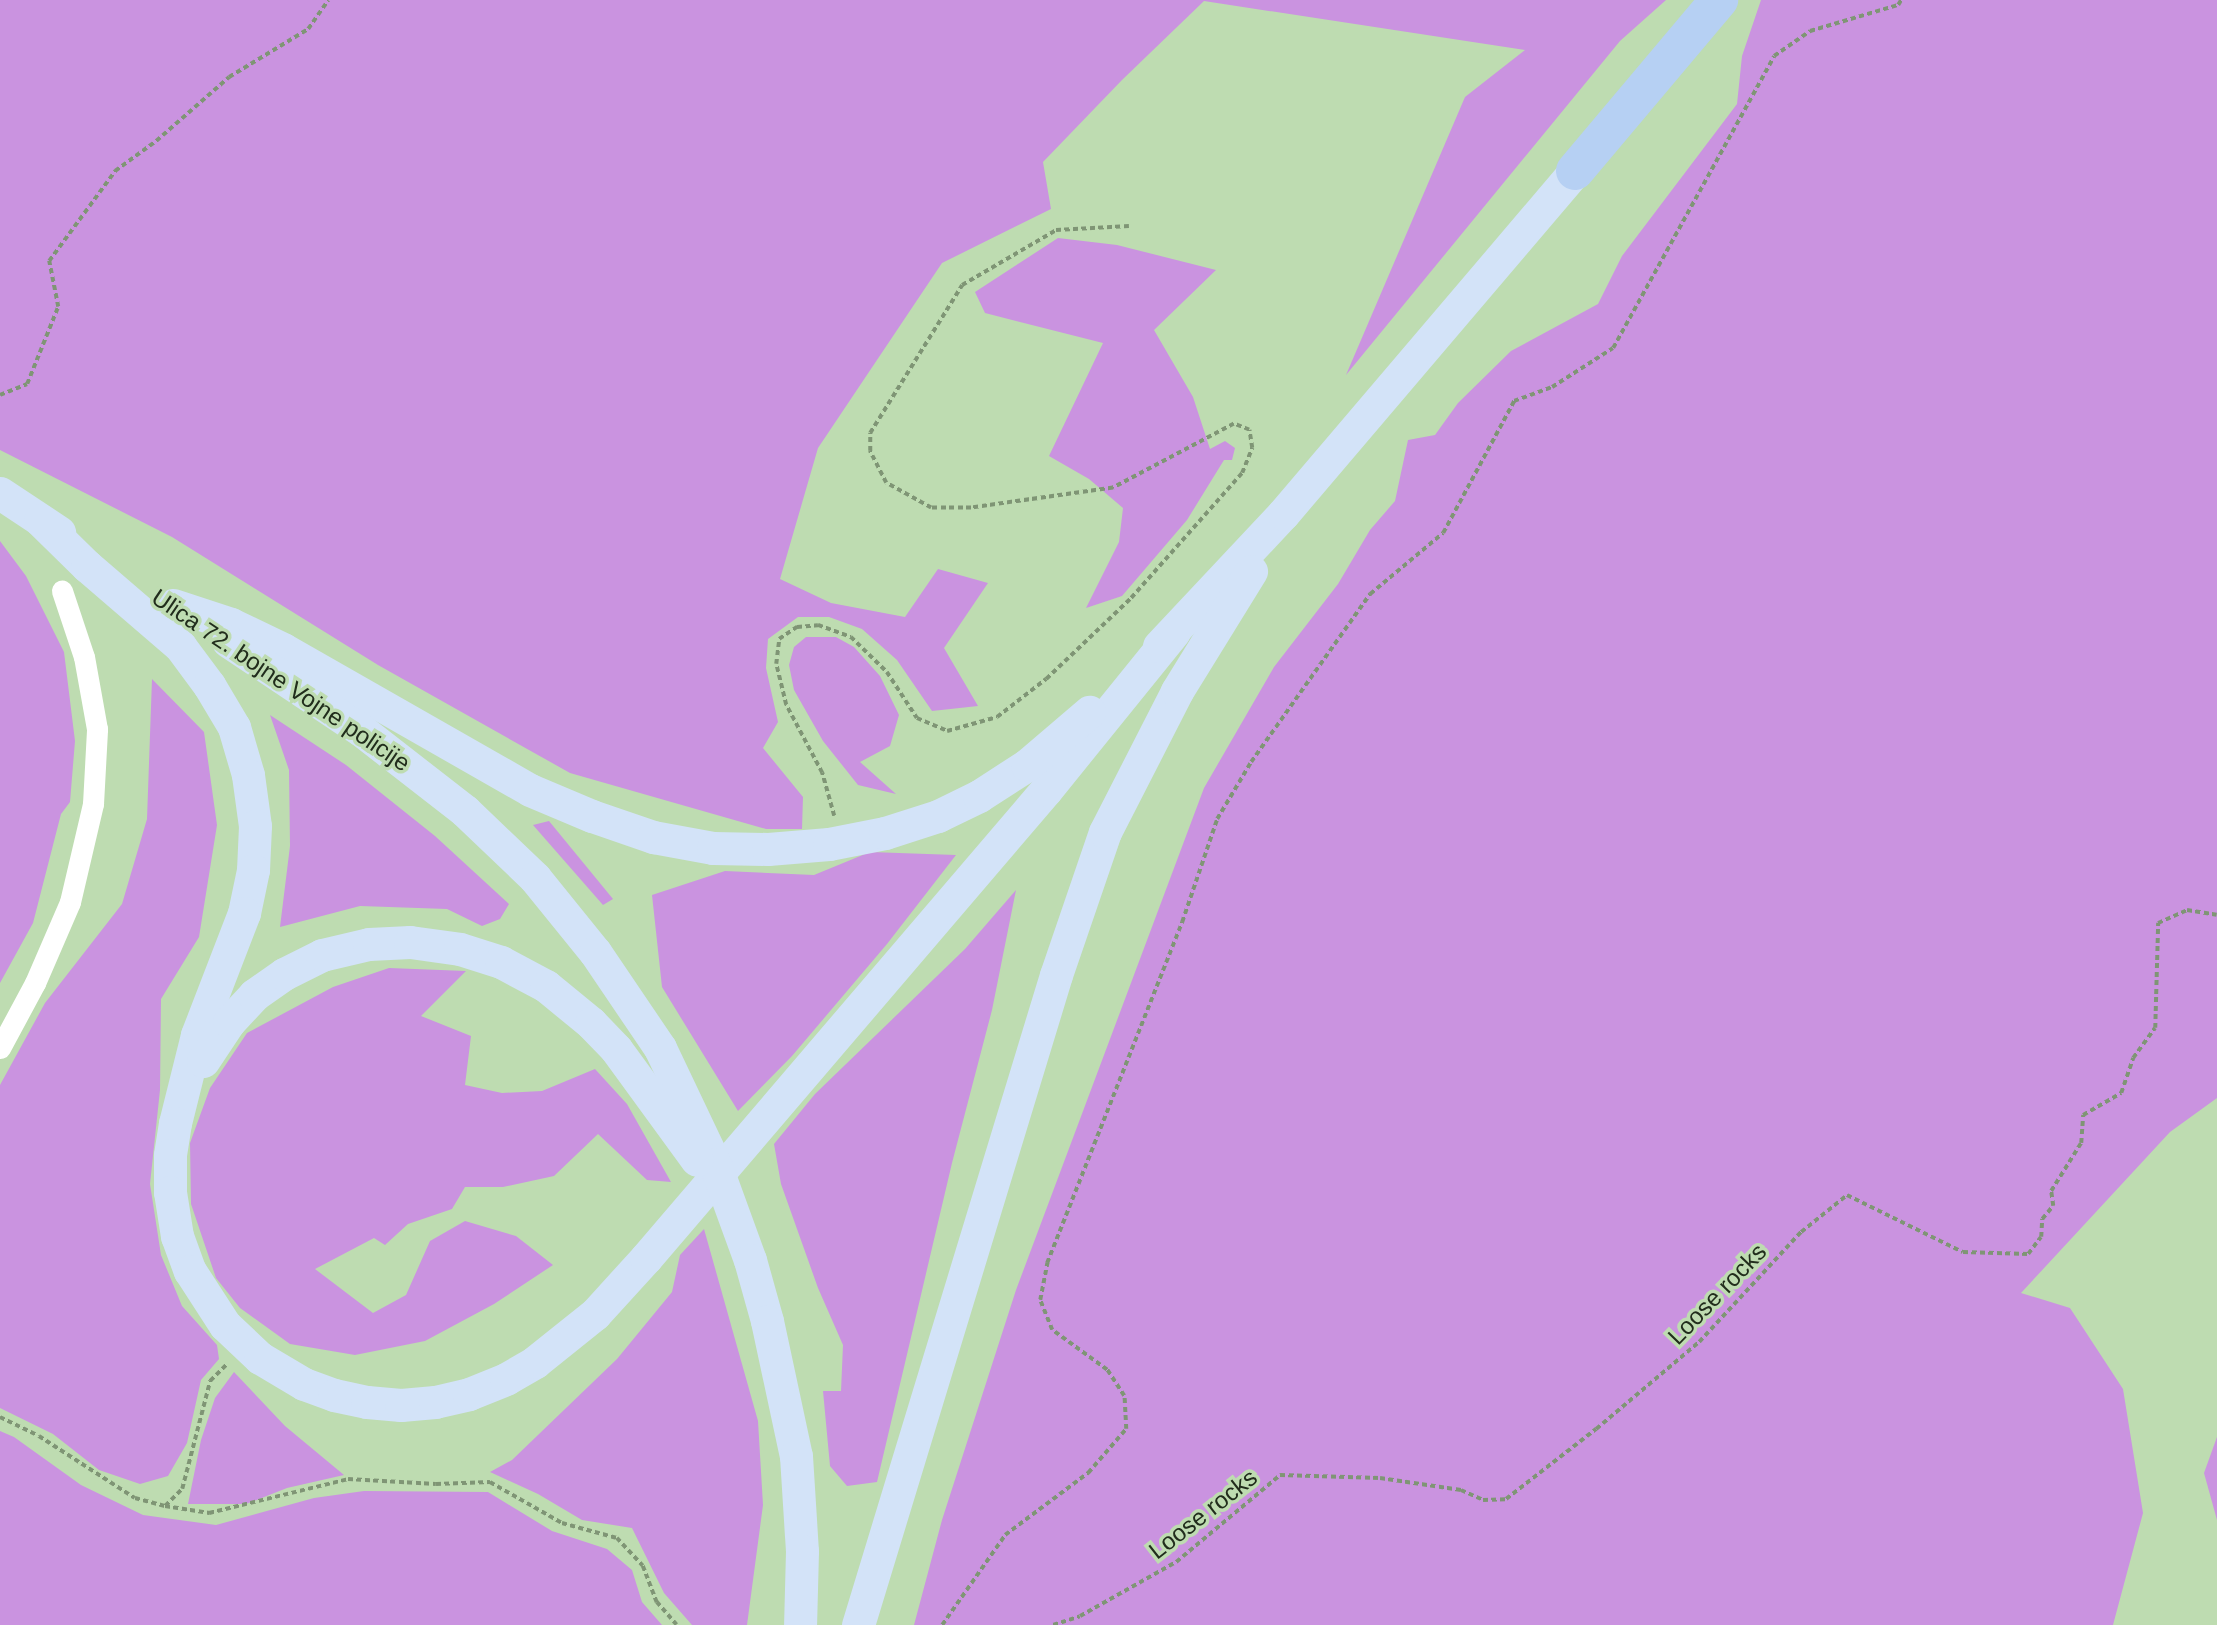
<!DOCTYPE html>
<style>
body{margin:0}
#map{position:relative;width:2217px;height:1625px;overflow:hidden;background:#bedcb1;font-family:Arial,sans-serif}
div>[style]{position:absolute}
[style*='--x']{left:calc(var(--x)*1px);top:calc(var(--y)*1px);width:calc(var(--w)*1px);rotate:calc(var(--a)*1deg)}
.green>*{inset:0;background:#ca93e0}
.path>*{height:3.5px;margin-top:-1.75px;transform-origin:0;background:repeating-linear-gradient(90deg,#7f9575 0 5px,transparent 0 8.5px)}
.street>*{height:21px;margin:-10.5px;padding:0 10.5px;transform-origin:10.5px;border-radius:10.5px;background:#fff}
.primary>*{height:33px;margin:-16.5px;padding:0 16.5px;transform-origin:16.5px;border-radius:16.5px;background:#d3e3f8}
.highway>*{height:38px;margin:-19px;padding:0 19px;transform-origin:19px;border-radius:19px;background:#b6d0f3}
span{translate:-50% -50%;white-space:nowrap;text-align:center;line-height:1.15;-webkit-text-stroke:7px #bedcb1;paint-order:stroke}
.street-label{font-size:24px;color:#212d1c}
</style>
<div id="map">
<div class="green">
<div style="clip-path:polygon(0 0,1666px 0,1620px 41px,1346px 375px,1465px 97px,1525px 50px,1204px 1px,1122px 80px,1043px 162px,1051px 209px,942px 263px,818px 448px,780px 579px,831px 603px,905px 617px,938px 569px,988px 583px,944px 648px,978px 706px,932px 711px,897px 660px,862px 629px,829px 617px,798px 617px,768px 639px,766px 668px,778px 722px,763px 748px,803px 797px,802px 829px,766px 829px,570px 773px,378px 665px,172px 537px,0 450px)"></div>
<div style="clip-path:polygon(1761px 0,2217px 0,2217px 1098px,2170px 1132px,2021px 1293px,2070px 1308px,2123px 1389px,2143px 1513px,2113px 1625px,914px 1625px,942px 1520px,1016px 1290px,1204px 788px,1274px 667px,1338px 584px,1370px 530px,1395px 501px,1408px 440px,1435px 435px,1458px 403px,1511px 351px,1598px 304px,1622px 256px,1737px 104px,1742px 56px)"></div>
<div style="clip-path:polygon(1058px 238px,1117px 245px,1216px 270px,1154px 330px,1193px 397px,1210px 449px,1225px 441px,1235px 448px,1232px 460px,1224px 460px,1187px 520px,1122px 596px,1086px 608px,1119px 542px,1123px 508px,1089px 479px,1049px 456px,1103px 343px,985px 313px,975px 292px)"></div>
<div style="clip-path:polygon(0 541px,26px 576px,64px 652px,75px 741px,70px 802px,61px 814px,33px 923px,0 983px)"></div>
<div style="clip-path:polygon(806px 637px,836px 637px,854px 647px,880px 676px,899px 715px,890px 746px,860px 762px,896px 794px,858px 785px,823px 741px,794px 690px,789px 665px,794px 647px)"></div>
<div style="clip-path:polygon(152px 679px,204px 732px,217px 825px,199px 937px,161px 999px,160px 1090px,150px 1184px,161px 1255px,182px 1306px,217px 1345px,219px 1359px,201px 1380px,187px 1443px,168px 1476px,140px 1484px,99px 1470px,53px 1434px,0 1408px,0 1085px,45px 1003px,122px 904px,147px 819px)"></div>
<div style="clip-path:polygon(270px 715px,346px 765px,435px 836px,509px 904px,500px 919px,482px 926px,447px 909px,360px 906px,280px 927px,290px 846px,289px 770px)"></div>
<div style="clip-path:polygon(549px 821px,613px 899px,603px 905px,533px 825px)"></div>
<div style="clip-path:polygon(870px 852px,956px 855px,887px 944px,792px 1056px,738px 1111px,662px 987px,652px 895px,725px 871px,814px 875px)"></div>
<div style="clip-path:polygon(1016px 890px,992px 1010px,952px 1163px,877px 1482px,847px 1486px,830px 1466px,823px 1391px,841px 1391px,843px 1345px,818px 1288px,781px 1184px,774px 1144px,815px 1094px,965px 949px)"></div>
<div style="clip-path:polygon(389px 968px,466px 971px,421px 1016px,471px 1036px,465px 1085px,502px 1093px,542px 1091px,595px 1069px,627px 1104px,671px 1182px,647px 1180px,598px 1134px,554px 1176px,503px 1187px,465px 1187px,452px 1209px,408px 1224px,385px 1245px,374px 1238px,315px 1269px,373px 1313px,406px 1295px,430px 1241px,465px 1221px,516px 1236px,553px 1265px,494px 1304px,425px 1341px,355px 1355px,290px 1344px,240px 1308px,216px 1278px,191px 1204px,190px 1143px,210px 1088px,247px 1033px,333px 987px)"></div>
<div style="clip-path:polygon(704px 1229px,758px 1421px,763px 1505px,747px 1625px,692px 1625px,664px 1593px,632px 1528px,582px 1520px,538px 1494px,490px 1472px,512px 1460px,617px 1359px,672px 1292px,680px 1255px)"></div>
<div style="clip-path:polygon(234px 1372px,285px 1426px,344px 1475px,287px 1488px,246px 1504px,188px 1504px,201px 1440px,215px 1398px)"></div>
<div style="clip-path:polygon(0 1431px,14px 1437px,81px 1485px,143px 1515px,216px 1525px,314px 1498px,364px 1491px,488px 1492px,552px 1531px,607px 1549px,632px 1570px,642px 1602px,662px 1625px,0 1625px)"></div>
<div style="clip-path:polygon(2217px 1437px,2217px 1520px,2204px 1473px)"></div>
</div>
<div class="path">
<div style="--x:0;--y:395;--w:29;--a:-22"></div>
<div style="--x:27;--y:384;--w:83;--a:-68.1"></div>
<div style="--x:58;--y:307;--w:47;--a:-101.1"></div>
<div style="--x:49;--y:261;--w:112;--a:-53.7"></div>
<div style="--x:115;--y:171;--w:51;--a:-36.2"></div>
<div style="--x:156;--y:141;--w:97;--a:-41.2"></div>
<div style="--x:229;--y:77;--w:92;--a:-31.3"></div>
<div style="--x:308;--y:29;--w:35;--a:-55"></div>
<div style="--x:834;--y:816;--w:45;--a:-105.6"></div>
<div style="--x:822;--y:773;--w:77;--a:-117.9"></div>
<div style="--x:786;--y:705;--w:42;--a:-103.7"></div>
<div style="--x:776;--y:664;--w:25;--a:-83"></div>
<div style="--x:779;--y:639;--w:22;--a:-34"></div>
<div style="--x:797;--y:627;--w:21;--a:-5"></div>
<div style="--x:818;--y:625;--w:35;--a:20"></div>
<div style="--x:851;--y:637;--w:50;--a:44.2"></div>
<div style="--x:887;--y:672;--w:55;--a:56.9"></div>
<div style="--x:917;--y:718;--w:33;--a:23"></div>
<div style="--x:947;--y:731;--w:52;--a:-15.6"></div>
<div style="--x:997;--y:717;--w:62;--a:-37.8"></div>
<div style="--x:1046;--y:679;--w:117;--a:-43.6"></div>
<div style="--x:1131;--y:598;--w:167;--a:-48.4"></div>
<div style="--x:1242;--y:473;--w:27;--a:-68"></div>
<div style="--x:1252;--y:448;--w:18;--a:-99"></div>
<div style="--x:1249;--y:430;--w:16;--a:-158"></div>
<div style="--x:1234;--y:424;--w:137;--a:152.1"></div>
<div style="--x:1113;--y:488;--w:143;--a:172"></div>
<div style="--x:971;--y:508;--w:40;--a:180"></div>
<div style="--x:931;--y:508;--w:51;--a:-150.9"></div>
<div style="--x:886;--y:483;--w:36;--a:-117"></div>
<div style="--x:870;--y:451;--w:18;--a:-90"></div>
<div style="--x:870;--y:433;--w:174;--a:-58.1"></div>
<div style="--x:962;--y:285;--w:109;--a:-30.3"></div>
<div style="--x:1056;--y:230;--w:73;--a:-3.1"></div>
<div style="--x:0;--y:1417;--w:43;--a:26"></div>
<div style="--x:39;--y:1436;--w:114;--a:32.9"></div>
<div style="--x:135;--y:1498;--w:31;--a:15"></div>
<div style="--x:165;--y:1506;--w:24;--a:-45"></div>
<div style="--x:182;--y:1489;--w:112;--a:-75.5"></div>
<div style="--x:210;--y:1381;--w:23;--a:-45"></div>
<div style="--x:165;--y:1506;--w:45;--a:9"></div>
<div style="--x:209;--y:1513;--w:143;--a:-13.7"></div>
<div style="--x:348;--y:1479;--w:88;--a:3.3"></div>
<div style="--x:436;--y:1484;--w:54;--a:-2.1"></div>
<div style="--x:490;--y:1482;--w:83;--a:29.7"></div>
<div style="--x:562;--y:1523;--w:57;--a:15.3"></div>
<div style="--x:617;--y:1538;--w:38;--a:47"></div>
<div style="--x:643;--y:1566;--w:39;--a:69"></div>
<div style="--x:657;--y:1602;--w:30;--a:49"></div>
<div style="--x:942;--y:1625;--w:110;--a:-55"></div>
<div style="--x:1005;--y:1535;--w:104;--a:-36.8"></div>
<div style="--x:1088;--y:1473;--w:58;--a:-49.2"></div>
<div style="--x:1126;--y:1429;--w:33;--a:-93"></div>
<div style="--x:1124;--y:1396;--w:31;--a:-123"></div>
<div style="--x:1107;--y:1370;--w:68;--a:-144"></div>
<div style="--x:1052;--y:1330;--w:32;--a:-112"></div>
<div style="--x:1040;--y:1300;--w:38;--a:-79"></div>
<div style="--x:1047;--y:1263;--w:367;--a:-68.4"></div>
<div style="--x:1182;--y:922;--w:109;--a:-71.2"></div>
<div style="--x:1217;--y:819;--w:66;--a:-59.2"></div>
<div style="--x:1251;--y:762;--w:206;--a:-54.7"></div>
<div style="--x:1370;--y:594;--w:95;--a:-39.9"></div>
<div style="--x:1443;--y:533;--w:150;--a:-61.7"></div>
<div style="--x:1514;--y:401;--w:40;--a:-20.2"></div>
<div style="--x:1552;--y:387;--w:72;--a:-32.6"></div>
<div style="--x:1613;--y:348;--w:333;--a:-61.1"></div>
<div style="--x:1774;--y:56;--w:44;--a:-34.8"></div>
<div style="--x:1810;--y:31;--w:92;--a:-16.5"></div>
<div style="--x:1898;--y:5;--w:6;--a:-59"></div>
<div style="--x:1053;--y:1625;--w:28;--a:-18"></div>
<div style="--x:1080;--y:1616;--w:110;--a:-29.4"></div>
<div style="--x:1176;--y:1562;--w:136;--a:-39.9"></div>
<div style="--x:1280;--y:1475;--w:100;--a:1.7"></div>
<div style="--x:1380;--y:1478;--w:82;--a:8.4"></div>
<div style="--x:1461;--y:1490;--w:24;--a:24"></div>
<div style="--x:1483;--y:1500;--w:23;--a:-2"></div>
<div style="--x:1506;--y:1499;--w:114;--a:-37.9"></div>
<div style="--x:1596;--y:1429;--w:135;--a:-40.2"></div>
<div style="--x:1699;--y:1342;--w:150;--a:-47.2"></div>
<div style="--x:1801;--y:1232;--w:59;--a:-38.8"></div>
<div style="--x:1847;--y:1195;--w:129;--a:26.2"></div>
<div style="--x:1963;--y:1252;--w:65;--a:1.8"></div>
<div style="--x:2028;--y:1254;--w:21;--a:-53"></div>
<div style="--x:2041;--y:1237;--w:18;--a:-87"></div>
<div style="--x:2042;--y:1219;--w:17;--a:-50"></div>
<div style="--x:2053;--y:1206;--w:15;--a:-98"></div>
<div style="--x:2051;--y:1191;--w:57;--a:-58"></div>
<div style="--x:2081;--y:1143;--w:28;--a:-86"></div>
<div style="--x:2083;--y:1115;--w:44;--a:-30.1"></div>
<div style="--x:2121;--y:1093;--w:37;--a:-71"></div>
<div style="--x:2133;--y:1058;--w:37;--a:-54"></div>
<div style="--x:2155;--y:1028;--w:105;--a:-88.4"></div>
<div style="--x:2158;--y:923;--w:32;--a:-24"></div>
<div style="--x:2187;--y:910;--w:30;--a:9"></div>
</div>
<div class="street">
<div style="--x:0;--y:1048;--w:74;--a:-61.7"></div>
<div style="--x:35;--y:983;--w:88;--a:-66.6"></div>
<div style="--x:70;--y:902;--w:101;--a:-76.8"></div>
<div style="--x:93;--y:804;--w:75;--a:-86.9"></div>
<div style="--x:97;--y:729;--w:73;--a:-100.2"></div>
<div style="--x:84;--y:657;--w:70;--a:-108.4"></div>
</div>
<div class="primary">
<div style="--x:0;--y:493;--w:71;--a:33.5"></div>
<div style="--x:40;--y:520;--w:66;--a:44.4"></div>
<div style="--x:87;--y:566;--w:123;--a:40.7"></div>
<div style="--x:180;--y:646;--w:49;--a:53.4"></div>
<div style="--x:209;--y:685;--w:49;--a:59.2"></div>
<div style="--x:234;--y:727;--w:50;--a:73.7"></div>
<div style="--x:248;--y:775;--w:51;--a:82.2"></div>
<div style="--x:255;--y:826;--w:44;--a:92.6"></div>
<div style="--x:253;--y:870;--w:44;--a:101.8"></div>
<div style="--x:244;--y:913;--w:131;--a:111.1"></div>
<div style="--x:197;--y:1035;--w:91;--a:104"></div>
<div style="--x:175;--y:1123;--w:32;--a:99"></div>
<div style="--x:170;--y:1155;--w:37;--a:90"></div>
<div style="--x:170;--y:1192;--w:45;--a:81"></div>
<div style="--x:177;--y:1236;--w:37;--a:70"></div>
<div style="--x:190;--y:1271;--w:64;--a:57.1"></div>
<div style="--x:225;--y:1325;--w:48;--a:43.3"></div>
<div style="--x:260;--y:1358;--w:51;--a:30.6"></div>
<div style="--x:304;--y:1384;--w:32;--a:20"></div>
<div style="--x:334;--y:1395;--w:34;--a:12"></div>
<div style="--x:367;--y:1402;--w:34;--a:5"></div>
<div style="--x:401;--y:1405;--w:34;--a:-5"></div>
<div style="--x:435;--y:1402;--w:35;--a:-13"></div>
<div style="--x:469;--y:1394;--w:40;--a:-22"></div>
<div style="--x:506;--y:1379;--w:34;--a:-30"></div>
<div style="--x:535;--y:1362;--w:77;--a:-38.7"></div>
<div style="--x:595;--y:1314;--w:76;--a:-47.7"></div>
<div style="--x:646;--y:1258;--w:616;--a:-49.48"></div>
<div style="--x:1046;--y:790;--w:203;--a:-51"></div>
<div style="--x:173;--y:605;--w:61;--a:18.1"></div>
<div style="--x:231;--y:624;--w:58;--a:25.7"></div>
<div style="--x:283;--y:649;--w:284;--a:29.7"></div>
<div style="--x:530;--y:790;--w:67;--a:22.8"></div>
<div style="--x:592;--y:816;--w:65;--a:19"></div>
<div style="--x:653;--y:837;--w:61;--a:10.4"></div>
<div style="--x:713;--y:848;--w:55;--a:1"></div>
<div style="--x:768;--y:849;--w:61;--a:-4.7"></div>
<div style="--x:829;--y:844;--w:57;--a:-11.1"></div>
<div style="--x:885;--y:833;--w:56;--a:-17.8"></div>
<div style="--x:938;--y:816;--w:46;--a:-26"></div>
<div style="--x:979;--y:796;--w:57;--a:-32.9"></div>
<div style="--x:1027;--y:765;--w:82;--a:-40.5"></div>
<div style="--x:228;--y:641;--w:160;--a:33.8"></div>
<div style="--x:361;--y:730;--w:132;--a:37.9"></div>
<div style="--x:465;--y:811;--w:97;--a:43.7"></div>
<div style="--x:535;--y:878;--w:95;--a:51"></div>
<div style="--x:595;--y:952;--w:116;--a:55.9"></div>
<div style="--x:660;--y:1048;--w:128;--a:64.6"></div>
<div style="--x:715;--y:1164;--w:102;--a:70"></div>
<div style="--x:750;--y:1260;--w:63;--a:74.4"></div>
<div style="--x:767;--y:1321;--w:138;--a:77.9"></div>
<div style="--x:796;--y:1456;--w:95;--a:86.4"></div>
<div style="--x:802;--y:1551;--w:74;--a:91.5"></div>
<div style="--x:1159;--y:646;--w:181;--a:-46.8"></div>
<div style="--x:1283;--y:514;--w:450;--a:-49.6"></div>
<div style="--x:203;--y:1061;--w:47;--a:-56.3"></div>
<div style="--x:229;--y:1022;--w:37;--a:-47"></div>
<div style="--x:254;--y:995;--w:37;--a:-35"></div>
<div style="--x:284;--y:974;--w:42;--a:-26.6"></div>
<div style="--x:322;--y:955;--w:48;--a:-13.2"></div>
<div style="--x:369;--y:944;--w:41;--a:-2.8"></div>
<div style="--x:410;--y:942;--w:50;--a:8"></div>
<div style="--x:460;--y:949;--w:43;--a:17.6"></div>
<div style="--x:501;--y:962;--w:51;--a:28.1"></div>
<div style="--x:546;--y:986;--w:58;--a:39.4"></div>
<div style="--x:591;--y:1023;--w:36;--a:46"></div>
<div style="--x:616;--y:1049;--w:137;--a:53.9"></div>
<div style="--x:858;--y:1625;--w:679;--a:-73.06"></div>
<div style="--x:1056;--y:975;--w:151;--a:-71.1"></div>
<div style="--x:1105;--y:832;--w:158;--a:-62.9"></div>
<div style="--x:1177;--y:691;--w:141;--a:-58.3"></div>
</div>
<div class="highway">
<div style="--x:1575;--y:171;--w:224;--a:-49.9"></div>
</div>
<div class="street-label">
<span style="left:281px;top:680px;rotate:34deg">Ulica 72. bojne Vojne policije</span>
<span style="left:1717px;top:1294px;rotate:-46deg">Loose rocks</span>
<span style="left:1203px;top:1514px;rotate:-38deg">Loose rocks</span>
</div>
</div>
